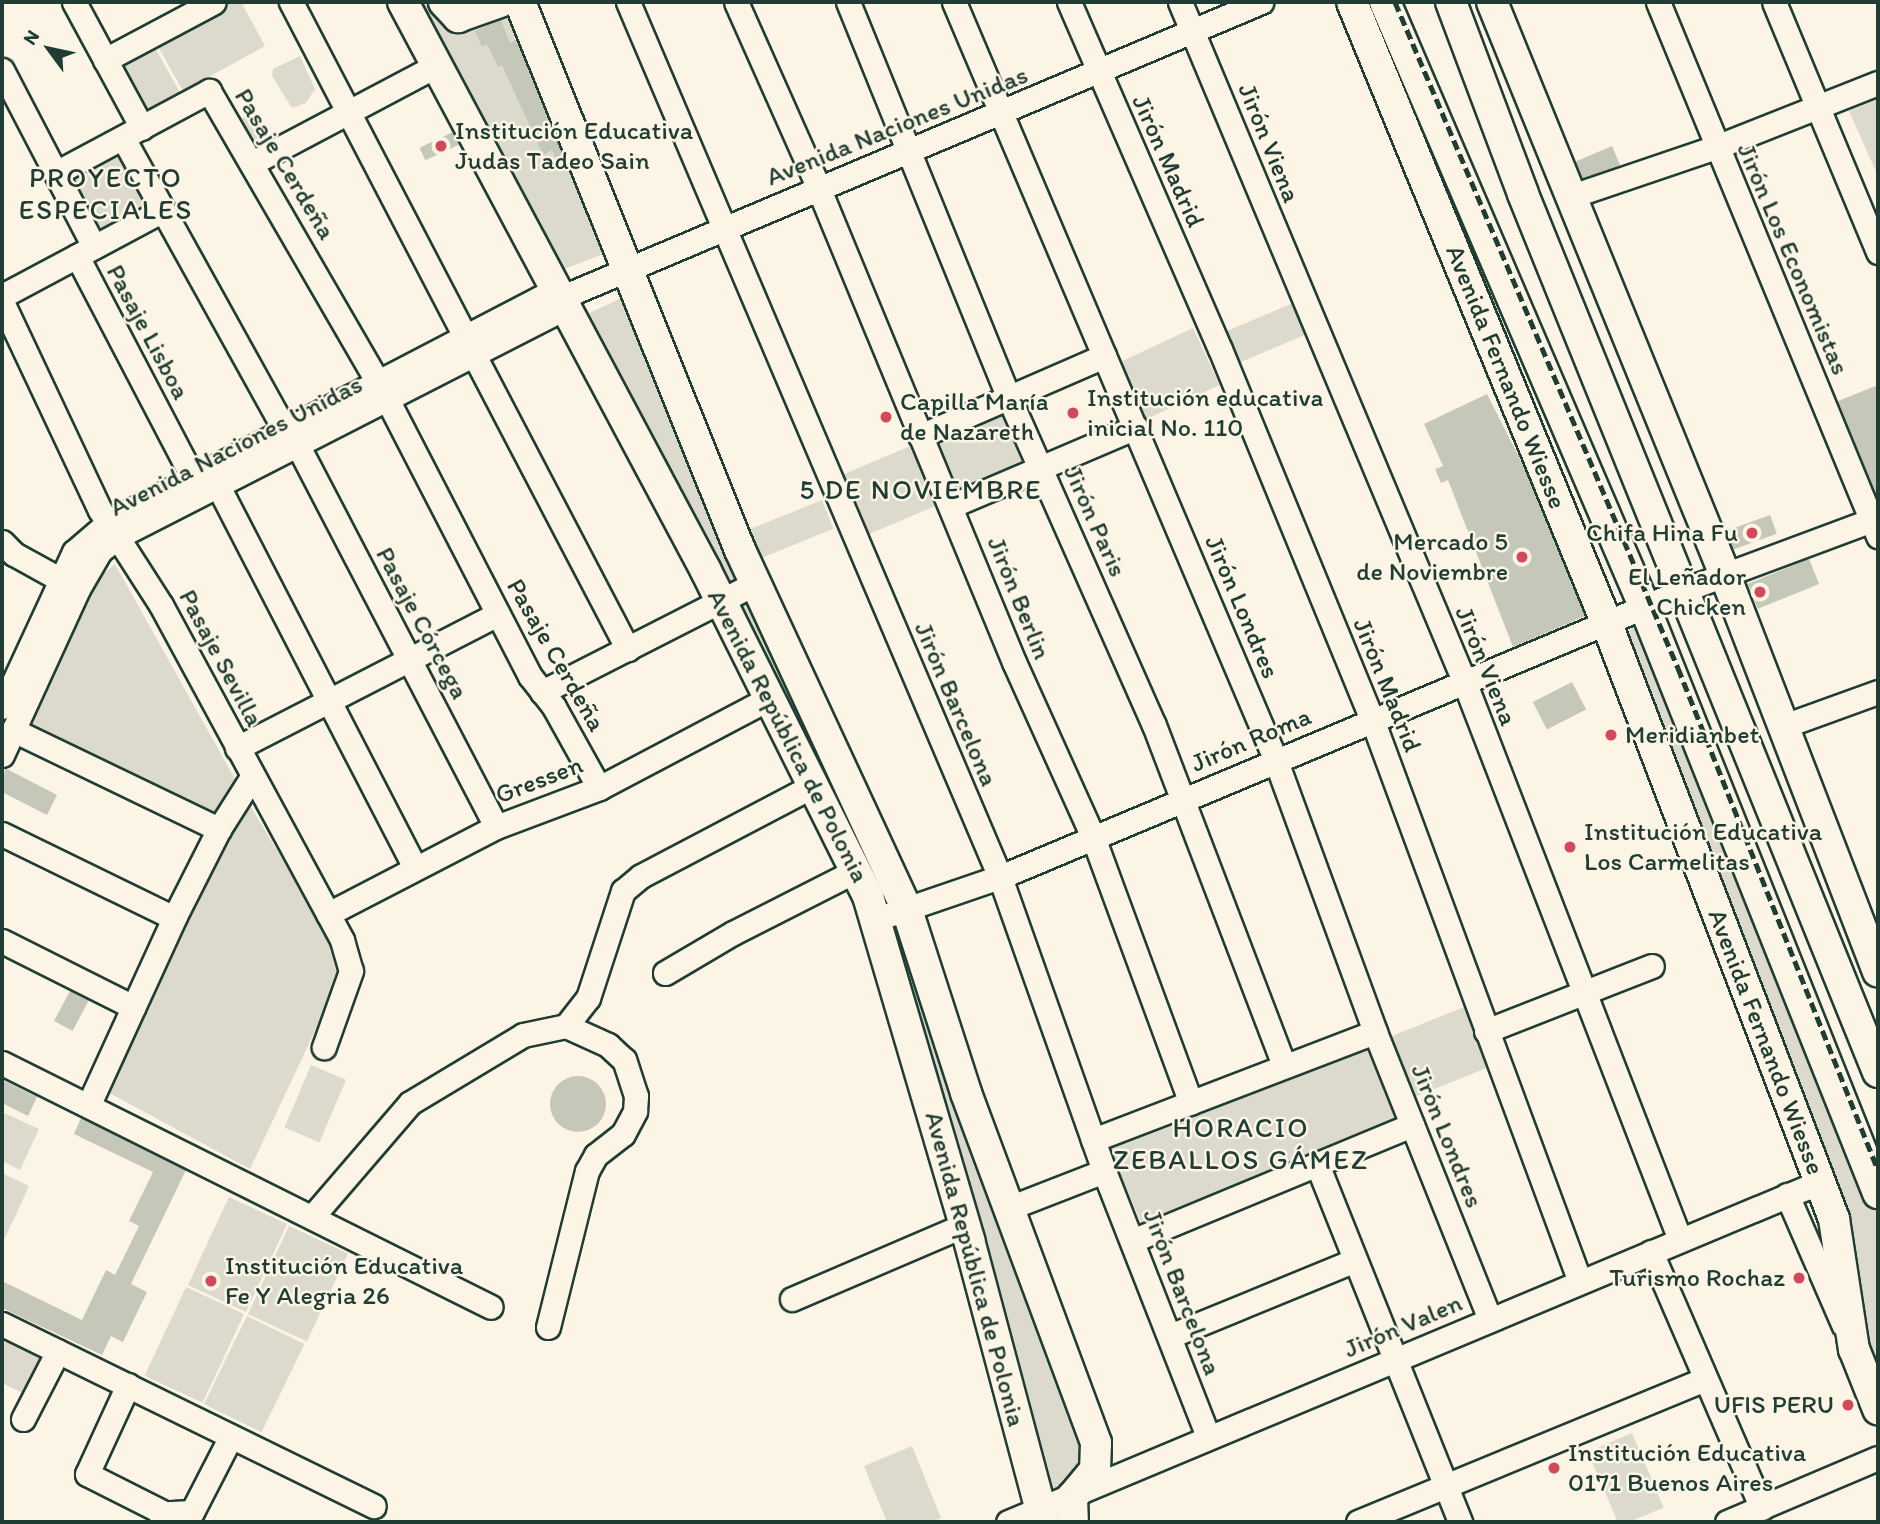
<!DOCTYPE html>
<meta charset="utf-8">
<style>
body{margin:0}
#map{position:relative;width:1880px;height:1524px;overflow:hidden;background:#fcf5e5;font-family:Itim,sans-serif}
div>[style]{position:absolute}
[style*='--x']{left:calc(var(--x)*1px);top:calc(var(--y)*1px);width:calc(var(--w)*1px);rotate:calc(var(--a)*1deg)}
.green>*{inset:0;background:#dcdacc;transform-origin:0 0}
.building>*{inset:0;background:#c5c7b9;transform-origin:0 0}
.round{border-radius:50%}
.roads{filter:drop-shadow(2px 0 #1f3d34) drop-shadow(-2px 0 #1f3d34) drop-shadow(0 2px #1f3d34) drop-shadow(0 -2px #1f3d34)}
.minor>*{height:23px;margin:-11.5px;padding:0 11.5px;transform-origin:11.5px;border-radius:11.5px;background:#fcf5e5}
.major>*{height:30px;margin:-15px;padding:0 15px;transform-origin:15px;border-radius:15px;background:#fcf5e5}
.rail>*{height:5px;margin-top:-2.5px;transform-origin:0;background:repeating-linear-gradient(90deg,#1f3d34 0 10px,transparent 0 15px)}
.dots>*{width:19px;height:19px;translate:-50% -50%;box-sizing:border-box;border:4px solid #fcf5e5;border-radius:50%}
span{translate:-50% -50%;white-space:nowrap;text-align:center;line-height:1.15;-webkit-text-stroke:5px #fcf5e5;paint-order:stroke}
.street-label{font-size:26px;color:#1f3d34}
.poi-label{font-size:26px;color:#1f3d34}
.left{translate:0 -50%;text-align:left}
.right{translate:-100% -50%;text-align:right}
.neighbourhood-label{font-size:28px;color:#1f3d34;letter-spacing:2px}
.frame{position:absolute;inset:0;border:4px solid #1f3d34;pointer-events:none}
.north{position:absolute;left:14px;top:14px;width:70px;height:70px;-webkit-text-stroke:5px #fcf5e5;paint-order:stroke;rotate:303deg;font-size:19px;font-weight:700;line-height:28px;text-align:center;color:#1f3d34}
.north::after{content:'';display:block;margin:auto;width:24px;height:32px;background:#1f3d34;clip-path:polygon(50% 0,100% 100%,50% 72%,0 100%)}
</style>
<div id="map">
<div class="green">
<div style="clip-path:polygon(232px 2px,241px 2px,265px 46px,183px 91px,156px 43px)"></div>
<div style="clip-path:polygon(420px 2px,515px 10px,613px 250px,562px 270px)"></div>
<div style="left:153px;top:44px;width:56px;height:45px;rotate:61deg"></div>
<div style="clip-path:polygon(300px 56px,315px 89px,306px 103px,292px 108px,272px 76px,273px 69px)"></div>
<div style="clip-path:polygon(1878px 99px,1878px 176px,1849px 111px)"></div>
<div style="clip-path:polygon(253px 112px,273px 143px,252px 150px,239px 120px)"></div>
<div style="left:122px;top:141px;width:78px;height:70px;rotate:62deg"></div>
<div style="clip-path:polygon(630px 294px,885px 886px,874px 885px,585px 315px)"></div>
<div style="left:1293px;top:303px;width:34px;height:79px;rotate:67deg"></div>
<div style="left:1193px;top:328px;width:63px;height:81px;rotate:65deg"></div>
<div style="left:1007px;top:410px;width:54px;height:79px;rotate:68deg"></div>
<div style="left:915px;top:444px;width:65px;height:86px;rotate:67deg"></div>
<div style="left:822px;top:500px;width:31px;height:79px;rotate:68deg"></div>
<div style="clip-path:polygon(115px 564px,240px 788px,217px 826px,19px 732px,83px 591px)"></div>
<div style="clip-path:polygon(1637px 626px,1878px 1201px,1878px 1388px,1624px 631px)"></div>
<div style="clip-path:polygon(245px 797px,342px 959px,335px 988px,250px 1169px,100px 1088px)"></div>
<div style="clip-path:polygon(889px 919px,895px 924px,1091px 1444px,1080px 1477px,1053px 1489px,1047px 1487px)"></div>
<div style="left:1464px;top:1007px;width:65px;height:83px;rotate:68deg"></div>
<div style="left:1372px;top:1035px;width:89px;height:286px;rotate:67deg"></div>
<div style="left:311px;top:1065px;width:38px;height:68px;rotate:23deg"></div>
<div style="clip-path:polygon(2px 1112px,39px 1129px,20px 1170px,2px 1161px)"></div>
<div style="clip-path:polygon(2px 1173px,29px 1186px,5px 1238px,2px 1237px)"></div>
<div style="left:229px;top:1197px;width:64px;height:97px;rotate:25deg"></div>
<div style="left:289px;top:1226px;width:65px;height:97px;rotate:25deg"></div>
<div style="left:186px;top:1287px;width:64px;height:98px;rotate:25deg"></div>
<div style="left:247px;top:1316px;width:64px;height:98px;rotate:26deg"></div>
<div style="clip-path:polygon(7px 1338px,47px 1358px,29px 1396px,2px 1383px,2px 1348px)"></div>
<div style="left:1632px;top:1433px;width:81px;height:48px;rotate:67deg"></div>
<div style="clip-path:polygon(912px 1446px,941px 1518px,931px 1522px,887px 1522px,864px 1466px)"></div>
</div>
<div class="building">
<div style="clip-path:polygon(501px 20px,510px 43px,516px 40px,567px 166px,561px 169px,552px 150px,543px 155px,502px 65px,498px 67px,487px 44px,482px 47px,475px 31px)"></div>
<div style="left:453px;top:132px;width:14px;height:37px;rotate:65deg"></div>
<div style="left:1612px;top:146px;width:21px;height:40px;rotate:67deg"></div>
<div style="clip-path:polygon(1878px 385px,1878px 500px,1838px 401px)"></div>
<div style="clip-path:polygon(1487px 394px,1524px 467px,1585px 616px,1513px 647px,1448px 480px,1441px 483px,1435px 469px,1443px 466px,1424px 424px)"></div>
<div style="left:1770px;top:515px;width:20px;height:47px;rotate:70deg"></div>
<div style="left:1809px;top:559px;width:27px;height:66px;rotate:68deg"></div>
<div style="left:1572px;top:682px;width:31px;height:44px;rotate:63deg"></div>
<div style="clip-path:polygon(5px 768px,57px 795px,47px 815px,2px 792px)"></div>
<div style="left:70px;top:991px;width:21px;height:34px;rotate:28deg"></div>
<div class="round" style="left:550px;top:1076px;width:56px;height:56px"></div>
<div style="clip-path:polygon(2px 1080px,37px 1097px,28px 1116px,2px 1103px)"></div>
<div style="clip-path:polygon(81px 1118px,186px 1170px,131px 1284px,147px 1292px,123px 1342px,111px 1336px,102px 1355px,2px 1308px,2px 1281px,82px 1320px,106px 1270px,115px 1275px,139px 1226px,129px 1221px,153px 1172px,74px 1134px)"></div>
</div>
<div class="roads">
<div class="minor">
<div style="--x:74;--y:2;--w:143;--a:61.6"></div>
<div style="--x:291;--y:2;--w:377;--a:62.5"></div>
<div style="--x:628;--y:2;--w:951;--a:66.97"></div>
<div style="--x:1000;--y:877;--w:312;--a:70.5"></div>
<div style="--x:1104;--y:1171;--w:286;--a:68.6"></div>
<div style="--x:736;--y:2;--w:197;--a:66"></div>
<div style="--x:816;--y:182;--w:519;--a:67.58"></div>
<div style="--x:1014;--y:662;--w:192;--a:65.7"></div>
<div style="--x:1093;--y:837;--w:283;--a:69.8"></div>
<div style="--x:848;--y:2;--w:427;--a:67.9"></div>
<div style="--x:1009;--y:398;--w:358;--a:66.1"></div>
<div style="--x:1154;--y:725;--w:365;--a:69.1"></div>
<div style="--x:954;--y:2;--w:824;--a:67.01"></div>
<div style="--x:1276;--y:761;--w:289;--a:69.9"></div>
<div style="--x:1375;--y:1032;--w:310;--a:68.2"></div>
<div style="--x:1069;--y:2;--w:378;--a:66.5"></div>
<div style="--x:1220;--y:349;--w:400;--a:67.7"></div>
<div style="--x:1372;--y:719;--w:600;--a:69.72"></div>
<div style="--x:1180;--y:2;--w:736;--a:67.3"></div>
<div style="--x:1464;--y:681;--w:599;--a:68.87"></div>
<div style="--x:1658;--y:2;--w:578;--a:67.61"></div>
<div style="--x:1774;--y:2;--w:271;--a:67.4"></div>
<div style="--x:105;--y:60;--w:123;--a:-28"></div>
<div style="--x:2;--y:70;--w:199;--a:62.5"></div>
<div style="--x:123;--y:138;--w:333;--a:61"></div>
<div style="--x:254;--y:162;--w:205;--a:-27.9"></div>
<div style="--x:56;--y:173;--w:174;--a:-28.2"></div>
<div style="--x:209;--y:91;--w:335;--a:59.9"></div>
<div style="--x:1572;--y:196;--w:152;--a:-18.8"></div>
<div style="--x:1716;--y:147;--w:174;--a:-21.6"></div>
<div style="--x:77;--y:256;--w:250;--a:62.4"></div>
<div style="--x:2;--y:296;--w:183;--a:-28.1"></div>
<div style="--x:2;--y:302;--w:230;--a:64.8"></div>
<div style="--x:100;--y:510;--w:113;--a:57.3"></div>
<div style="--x:161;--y:605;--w:381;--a:61.6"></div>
<div style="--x:342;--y:940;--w:32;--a:74"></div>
<div style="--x:351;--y:971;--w:81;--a:109.6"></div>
<div style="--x:474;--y:355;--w:332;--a:62.4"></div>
<div style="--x:387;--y:399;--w:312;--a:62.7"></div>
<div style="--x:530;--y:676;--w:39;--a:52"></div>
<div style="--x:554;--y:707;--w:93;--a:60.9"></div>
<div style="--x:920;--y:436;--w:201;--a:-23.5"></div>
<div style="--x:298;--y:446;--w:429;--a:62.5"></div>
<div style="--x:218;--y:486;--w:428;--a:62.7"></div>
<div style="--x:951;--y:506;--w:201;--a:-23.1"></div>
<div style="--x:2;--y:542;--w:17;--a:45"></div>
<div style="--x:14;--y:554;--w:66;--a:28.9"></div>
<div style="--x:542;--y:692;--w:240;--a:-27"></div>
<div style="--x:2;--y:707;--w:171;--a:-65.1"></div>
<div style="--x:74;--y:552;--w:46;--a:-40.6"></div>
<div style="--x:109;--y:522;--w:486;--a:-27.5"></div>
<div style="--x:540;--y:298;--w:13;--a:13"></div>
<div style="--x:553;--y:301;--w:769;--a:-22.9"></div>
<div style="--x:1784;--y:726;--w:100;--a:-19.9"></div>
<div style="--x:13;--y:730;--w:229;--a:25.7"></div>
<div style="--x:237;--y:748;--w:293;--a:-27.2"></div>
<div style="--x:2;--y:755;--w:183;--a:-65.4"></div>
<div style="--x:78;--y:589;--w:44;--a:-59.9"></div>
<div style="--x:100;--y:551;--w:24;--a:-38"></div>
<div style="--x:119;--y:536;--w:484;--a:-27.1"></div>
<div style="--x:550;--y:315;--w:14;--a:-78"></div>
<div style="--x:2;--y:834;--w:191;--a:26"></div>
<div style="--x:328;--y:914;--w:189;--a:-27.4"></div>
<div style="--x:496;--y:827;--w:110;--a:-20.7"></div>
<div style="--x:599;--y:788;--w:193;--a:-27.8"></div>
<div style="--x:877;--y:919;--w:130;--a:-18.9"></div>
<div style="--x:1000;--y:877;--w:742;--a:-22.76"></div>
<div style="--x:1684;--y:590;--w:207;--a:-20.4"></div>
<div style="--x:2;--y:941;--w:147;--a:26.7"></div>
<div style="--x:665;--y:973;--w:79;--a:-30.5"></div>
<div style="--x:733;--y:933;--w:139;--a:-26.9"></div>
<div style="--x:1486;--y:1031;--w:178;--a:-21.4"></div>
<div style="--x:2;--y:1063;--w:546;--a:26.52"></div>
<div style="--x:89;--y:1104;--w:205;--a:-65.4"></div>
<div style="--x:174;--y:918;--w:100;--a:-63.2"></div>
<div style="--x:219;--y:829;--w:62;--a:-57.6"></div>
<div style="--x:1093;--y:1140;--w:302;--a:-21"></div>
<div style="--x:1317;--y:1164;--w:386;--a:68.2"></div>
<div style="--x:1787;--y:1195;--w:141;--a:66.5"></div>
<div style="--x:1009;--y:1208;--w:102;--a:-21.3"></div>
<div style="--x:312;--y:1217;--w:150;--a:-49.3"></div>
<div style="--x:410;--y:1103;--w:132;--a:-31"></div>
<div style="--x:523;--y:1035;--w:44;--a:-11.8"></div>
<div style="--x:566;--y:1026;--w:36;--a:-52"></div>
<div style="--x:588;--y:998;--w:113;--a:-71.9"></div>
<div style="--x:623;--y:891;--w:23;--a:-40"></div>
<div style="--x:641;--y:876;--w:195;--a:-27.7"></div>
<div style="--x:1134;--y:1240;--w:301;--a:-22.5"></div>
<div style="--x:1651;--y:1252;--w:279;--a:66.6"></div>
<div style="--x:792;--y:1299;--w:188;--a:-23.2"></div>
<div style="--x:2;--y:1324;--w:414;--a:26.1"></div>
<div style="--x:548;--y:1327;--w:161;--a:-76"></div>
<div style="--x:587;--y:1171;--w:18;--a:-61"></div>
<div style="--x:596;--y:1155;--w:34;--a:-38"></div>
<div style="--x:623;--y:1134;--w:26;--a:-62"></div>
<div style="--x:635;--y:1111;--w:15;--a:-86"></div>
<div style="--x:636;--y:1096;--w:38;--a:-108"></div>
<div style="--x:624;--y:1060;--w:22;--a:-137"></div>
<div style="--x:608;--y:1045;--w:46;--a:-155.7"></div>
<div style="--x:1170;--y:1336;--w:200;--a:-22.3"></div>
<div style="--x:128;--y:1385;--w:98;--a:114.7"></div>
<div style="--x:87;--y:1474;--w:91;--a:26.8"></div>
<div style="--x:23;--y:1419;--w:76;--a:-62.8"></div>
<div style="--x:161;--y:1522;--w:13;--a:-42"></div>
<div style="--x:171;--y:1513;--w:21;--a:-3"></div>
<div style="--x:192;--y:1512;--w:85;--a:-62.8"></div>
<div style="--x:1008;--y:1522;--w:880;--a:-22.72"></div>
<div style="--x:1358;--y:1522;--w:375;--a:-22.4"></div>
<div style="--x:1727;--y:1522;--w:164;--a:-23"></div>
</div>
<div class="major">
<div style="--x:403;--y:2;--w:645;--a:61.96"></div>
<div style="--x:706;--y:571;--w:363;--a:63.5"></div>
<div style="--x:868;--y:896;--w:359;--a:73.6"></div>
<div style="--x:969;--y:1240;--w:292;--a:75.1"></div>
<div style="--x:444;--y:2;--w:21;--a:47"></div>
<div style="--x:458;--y:17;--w:45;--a:-19.7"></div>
<div style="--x:520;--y:2;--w:591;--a:68.13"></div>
<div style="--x:740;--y:550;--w:397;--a:65.1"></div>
<div style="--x:907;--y:910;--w:192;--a:72.1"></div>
<div style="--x:966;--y:1093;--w:373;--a:69.6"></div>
<div style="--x:1096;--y:1443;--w:27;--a:92"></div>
<div style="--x:1095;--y:1470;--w:35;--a:130"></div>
<div style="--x:1072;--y:1497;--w:25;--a:88"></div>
<div style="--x:1352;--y:2;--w:672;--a:67.71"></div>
<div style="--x:1607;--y:624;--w:637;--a:69.12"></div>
<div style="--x:1834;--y:1219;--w:132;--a:81.3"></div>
<div style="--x:1854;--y:1349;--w:65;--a:68.2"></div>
<div style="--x:1385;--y:2;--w:659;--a:66.78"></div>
<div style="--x:1645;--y:608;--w:630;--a:68.28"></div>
<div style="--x:1451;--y:2;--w:205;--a:69.4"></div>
<div style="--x:1523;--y:194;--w:947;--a:67.99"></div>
<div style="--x:1492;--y:2;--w:619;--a:67.87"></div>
<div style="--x:1725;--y:575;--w:425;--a:68.9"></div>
</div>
</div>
<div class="rail">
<div style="--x:1395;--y:2;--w:724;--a:66.98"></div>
<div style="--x:1678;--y:668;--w:540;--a:68.28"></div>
</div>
<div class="dots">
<div style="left:441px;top:146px;background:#d1495b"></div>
<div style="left:1073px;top:413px;background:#d1495b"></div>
<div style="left:886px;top:417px;background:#d1495b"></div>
<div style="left:1752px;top:533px;background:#d1495b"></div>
<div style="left:1522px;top:557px;background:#d1495b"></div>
<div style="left:1760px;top:592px;background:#d1495b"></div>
<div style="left:1611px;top:735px;background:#d1495b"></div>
<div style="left:1570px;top:847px;background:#d1495b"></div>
<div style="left:1799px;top:1278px;background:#d1495b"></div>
<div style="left:211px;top:1281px;background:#d1495b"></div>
<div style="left:1848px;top:1405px;background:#d1495b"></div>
<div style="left:1554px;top:1468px;background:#d1495b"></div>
</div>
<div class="street-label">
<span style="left:897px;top:126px;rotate:-22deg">Avenida Naciones Unidas</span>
<span style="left:1269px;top:143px;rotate:68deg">Jirón Viena</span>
<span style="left:1168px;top:161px;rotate:66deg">Jirón Madrid</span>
<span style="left:285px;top:164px;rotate:59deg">Pasaje Cerdeña</span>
<span style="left:1793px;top:259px;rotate:67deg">Jirón Los Economistas</span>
<span style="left:148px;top:332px;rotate:62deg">Pasaje Lisboa</span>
<span style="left:1506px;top:377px;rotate:68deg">Avenida Fernando Wiesse</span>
<span style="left:236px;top:446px;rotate:-27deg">Avenida Naciones Unidas</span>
<span style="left:1095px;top:521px;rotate:66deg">Jirón Paris</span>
<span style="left:1019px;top:598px;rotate:68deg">Jirón Berlin</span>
<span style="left:1242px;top:607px;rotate:67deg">Jirón Londres</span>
<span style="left:422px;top:623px;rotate:62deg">Pasaje Córcega</span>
<span style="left:556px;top:655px;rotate:60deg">Pasaje Cerdeña</span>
<span style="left:221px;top:658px;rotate:62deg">Pasaje Sevilla</span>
<span style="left:1486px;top:666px;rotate:68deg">Jirón Viena</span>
<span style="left:1387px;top:685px;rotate:68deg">Jirón Madrid</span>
<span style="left:956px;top:704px;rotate:67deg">Jirón Barcelona</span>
<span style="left:788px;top:736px;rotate:63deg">Avenida República de Polonia</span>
<span style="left:1251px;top:740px;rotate:-23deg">Jirón Roma</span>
<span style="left:539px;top:780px;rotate:-21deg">Gressen</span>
<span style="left:1766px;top:1042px;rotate:69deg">Avenida Fernando Wiesse</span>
<span style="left:1447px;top:1136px;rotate:68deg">Jirón Londres</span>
<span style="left:975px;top:1269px;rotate:75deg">Avenida República de Polonia</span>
<span style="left:1182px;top:1292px;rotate:69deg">Jirón Barcelona</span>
<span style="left:1403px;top:1326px;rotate:-23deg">Jirón Valen</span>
</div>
<div class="poi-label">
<span class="left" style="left:455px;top:146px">Institución Educativa<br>Judas Tadeo Sain</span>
<span class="left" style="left:1087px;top:413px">Institución educativa<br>inicial No. 110</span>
<span class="left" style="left:900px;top:417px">Capilla María<br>de Nazareth</span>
<span class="right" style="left:1738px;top:533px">Chifa Hina Fu</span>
<span class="right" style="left:1508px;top:557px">Mercado 5<br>de Noviembre</span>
<span class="right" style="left:1746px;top:592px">El Leñador<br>Chicken</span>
<span class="left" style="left:1625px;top:735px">Meridianbet</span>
<span class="left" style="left:1584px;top:847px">Institución Educativa<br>Los Carmelitas</span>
<span class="left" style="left:225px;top:1281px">Institución Educativa<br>Fe Y Alegria 26</span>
<span class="right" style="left:1785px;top:1278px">Turismo Rochaz</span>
<span class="right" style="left:1834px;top:1405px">UFIS PERU</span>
<span class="left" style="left:1568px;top:1468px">Institución Educativa<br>0171 Buenos Aires</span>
</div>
<div class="neighbourhood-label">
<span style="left:106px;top:193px">PROYECTO<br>ESPECIALES</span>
<span style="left:921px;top:489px">5 DE NOVIEMBRE</span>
<span style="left:1241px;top:1143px">HORACIO<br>ZEBALLOS GÁMEZ</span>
</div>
<div class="frame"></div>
<div class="north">N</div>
</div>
